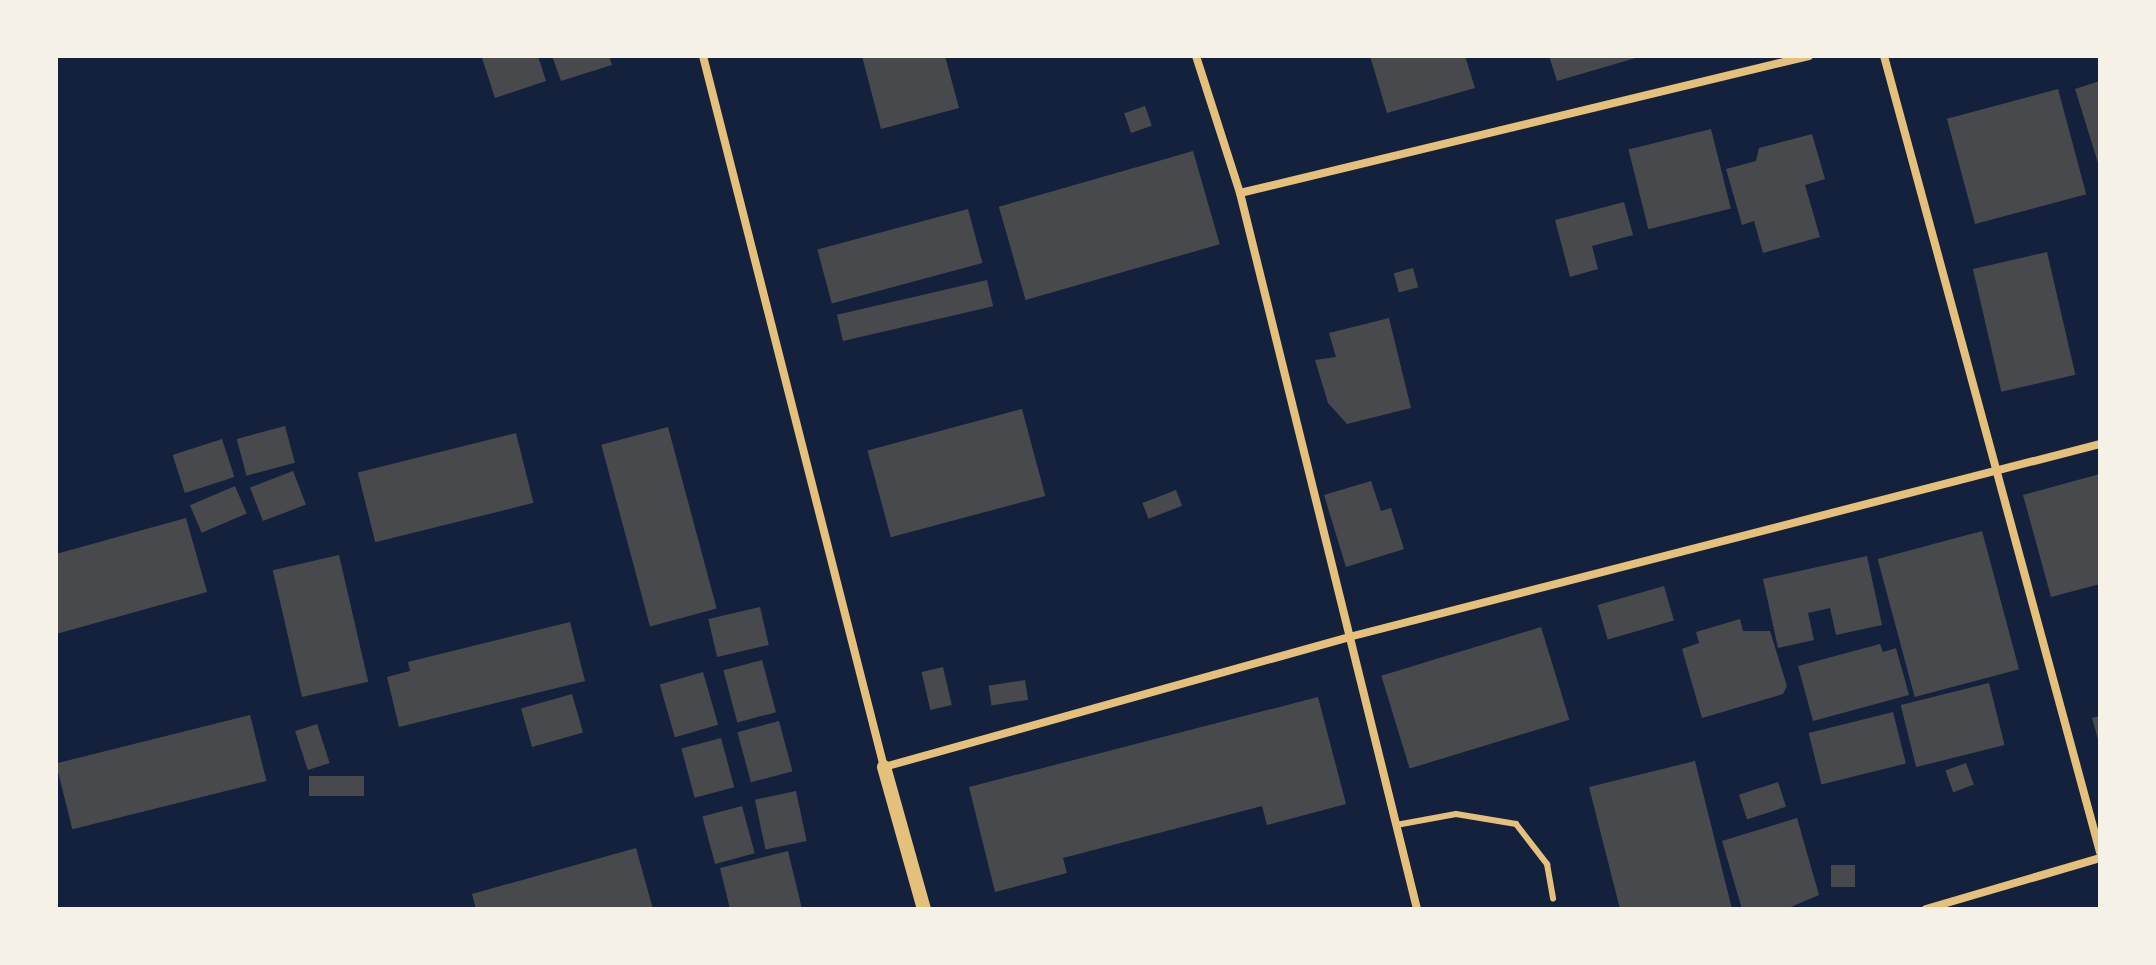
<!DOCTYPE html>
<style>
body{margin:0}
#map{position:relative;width:2156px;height:965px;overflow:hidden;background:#14213d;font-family:"Archivo Narrow",sans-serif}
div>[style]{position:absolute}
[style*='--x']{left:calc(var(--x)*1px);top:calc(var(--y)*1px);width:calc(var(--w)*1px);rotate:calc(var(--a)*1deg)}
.building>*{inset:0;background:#48494c;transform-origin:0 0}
.service>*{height:6px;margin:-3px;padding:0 3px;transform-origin:3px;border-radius:3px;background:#e5c07b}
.minor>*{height:8px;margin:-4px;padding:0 4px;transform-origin:4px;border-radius:4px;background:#e5c07b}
.tertiary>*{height:14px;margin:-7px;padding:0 7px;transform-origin:7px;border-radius:7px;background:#e5c07b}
span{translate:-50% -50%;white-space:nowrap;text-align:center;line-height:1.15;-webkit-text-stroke:8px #f6f1e7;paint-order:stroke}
.frame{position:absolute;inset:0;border:58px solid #f6f1e7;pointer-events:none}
</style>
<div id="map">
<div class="building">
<div style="clip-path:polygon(538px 56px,546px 81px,495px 98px,482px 58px)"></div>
<div style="clip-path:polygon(552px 56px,609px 56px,612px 65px,561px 81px)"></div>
<div style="clip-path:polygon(862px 56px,945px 56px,959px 108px,881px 129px)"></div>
<div style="clip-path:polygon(1370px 56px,1465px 56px,1475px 88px,1387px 113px)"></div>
<div style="clip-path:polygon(1549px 56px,1639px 56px,1639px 57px,1557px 81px)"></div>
<div style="clip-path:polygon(2100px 81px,2100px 166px,2099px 166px,2075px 89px)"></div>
<div style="left:2058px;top:89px;width:109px;height:115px;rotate:75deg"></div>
<div style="left:1145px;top:106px;width:21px;height:22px;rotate:71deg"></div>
<div style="left:1711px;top:129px;width:82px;height:85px;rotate:76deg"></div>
<div style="clip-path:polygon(1812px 134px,1825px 179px,1805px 185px,1820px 237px,1763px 253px,1754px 221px,1742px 225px,1726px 169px,1756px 161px,1759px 148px)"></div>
<div style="left:1193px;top:151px;width:97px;height:202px;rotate:74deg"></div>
<div style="clip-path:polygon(1624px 202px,1633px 235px,1592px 246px,1598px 269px,1570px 277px,1555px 220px)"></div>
<div style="left:968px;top:209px;width:56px;height:156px;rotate:75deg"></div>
<div style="left:2047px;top:252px;width:126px;height:76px;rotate:77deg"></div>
<div style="left:1413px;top:268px;width:20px;height:20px;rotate:75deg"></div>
<div style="left:987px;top:280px;width:27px;height:154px;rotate:77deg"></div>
<div style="clip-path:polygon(1389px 318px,1411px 408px,1347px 424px,1328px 403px,1315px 360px,1336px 357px,1329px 333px)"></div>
<div style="left:1022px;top:409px;width:90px;height:160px;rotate:75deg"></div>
<div style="left:285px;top:426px;width:38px;height:50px;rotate:75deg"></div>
<div style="left:668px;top:427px;width:188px;height:69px;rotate:75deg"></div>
<div style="left:516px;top:433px;width:72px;height:163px;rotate:76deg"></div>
<div style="left:222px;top:439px;width:40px;height:52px;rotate:72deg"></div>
<div style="left:293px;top:471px;width:36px;height:46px;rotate:69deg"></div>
<div style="clip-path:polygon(2100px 474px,2100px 584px,2051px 597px,2023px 495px)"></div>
<div style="clip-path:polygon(1371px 481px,1381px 511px,1391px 508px,1404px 549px,1346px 567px,1324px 495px)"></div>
<div style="left:235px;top:486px;width:30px;height:49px;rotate:67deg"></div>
<div style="left:1176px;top:490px;width:17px;height:36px;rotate:69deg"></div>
<div style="clip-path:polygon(186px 518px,207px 592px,56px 634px,56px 554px)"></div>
<div style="left:1982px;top:531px;width:143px;height:108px;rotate:75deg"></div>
<div style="left:339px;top:555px;width:130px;height:68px;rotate:77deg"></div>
<div style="clip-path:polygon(1867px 556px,1882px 625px,1836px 635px,1830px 608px,1808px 613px,1814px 640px,1778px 648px,1763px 579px)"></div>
<div style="left:1664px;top:586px;width:36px;height:69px;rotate:74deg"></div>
<div style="left:760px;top:607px;width:39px;height:53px;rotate:77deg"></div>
<div style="clip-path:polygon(1740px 619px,1743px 631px,1770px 631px,1787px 686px,1783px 694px,1702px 718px,1682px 649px,1699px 643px,1696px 632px)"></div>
<div style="clip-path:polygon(570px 622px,585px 681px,399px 727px,387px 677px,410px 671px,408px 662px)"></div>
<div style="left:1541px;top:627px;width:97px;height:167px;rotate:73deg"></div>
<div style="clip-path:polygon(1880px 644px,1883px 652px,1896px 648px,1909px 695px,1813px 721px,1798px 666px)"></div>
<div style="left:762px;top:660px;width:54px;height:40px;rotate:75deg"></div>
<div style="left:943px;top:667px;width:39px;height:22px;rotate:77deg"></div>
<div style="left:703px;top:672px;width:55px;height:45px;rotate:74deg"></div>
<div style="left:1025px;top:680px;width:20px;height:37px;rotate:81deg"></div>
<div style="left:1989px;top:683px;width:64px;height:91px;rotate:76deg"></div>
<div style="left:572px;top:694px;width:40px;height:53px;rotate:74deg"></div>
<div style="clip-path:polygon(1318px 697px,1346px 804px,1267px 825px,1262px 806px,1063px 858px,1067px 873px,995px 892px,969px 787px)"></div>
<div style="left:1893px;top:712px;width:53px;height:87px;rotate:76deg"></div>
<div style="left:250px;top:715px;width:68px;height:200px;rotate:76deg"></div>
<div style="clip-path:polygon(2100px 716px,2100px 743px,2099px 743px,2092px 718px)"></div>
<div style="left:779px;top:721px;width:52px;height:43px;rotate:75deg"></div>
<div style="left:317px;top:724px;width:41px;height:23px;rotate:72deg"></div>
<div style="left:721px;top:738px;width:51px;height:41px;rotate:75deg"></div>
<div style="clip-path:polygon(1695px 761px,1732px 909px,1620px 909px,1589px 787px)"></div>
<div style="left:1966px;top:763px;width:23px;height:22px;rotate:70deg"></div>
<div style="left:364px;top:776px;width:20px;height:55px;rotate:90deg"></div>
<div style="left:1778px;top:782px;width:26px;height:41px;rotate:72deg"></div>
<div style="left:796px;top:791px;width:51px;height:42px;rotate:78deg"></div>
<div style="left:742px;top:806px;width:49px;height:41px;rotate:75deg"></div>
<div style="clip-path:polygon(1797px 818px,1819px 895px,1786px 909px,1742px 909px,1722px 841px)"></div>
<div style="clip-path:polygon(636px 848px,653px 909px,476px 909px,472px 894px)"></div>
<div style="clip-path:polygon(788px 851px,802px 909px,730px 909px,720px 868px)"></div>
<div style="left:1831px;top:865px;width:24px;height:22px"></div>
</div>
<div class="service">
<div style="--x:1396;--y:825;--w:61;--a:-10.4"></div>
<div style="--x:1456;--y:814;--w:61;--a:9.5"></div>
<div style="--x:1516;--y:824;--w:51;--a:52.2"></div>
<div style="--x:1547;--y:864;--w:35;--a:80"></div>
</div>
<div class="minor">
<div style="--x:703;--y:56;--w:734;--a:75.72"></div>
<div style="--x:884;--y:767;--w:483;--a:-15.6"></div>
<div style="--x:1349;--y:637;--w:775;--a:-14.41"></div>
<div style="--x:1196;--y:56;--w:144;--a:72.2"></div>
<div style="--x:1240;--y:193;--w:738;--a:76.11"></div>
<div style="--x:1884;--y:56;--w:825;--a:74.82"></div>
<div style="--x:1240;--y:193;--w:585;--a:-13.54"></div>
<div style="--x:1926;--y:909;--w:181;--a:-16.3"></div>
</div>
<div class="tertiary">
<div style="--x:884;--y:767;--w:148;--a:74.3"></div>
</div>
<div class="frame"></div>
</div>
